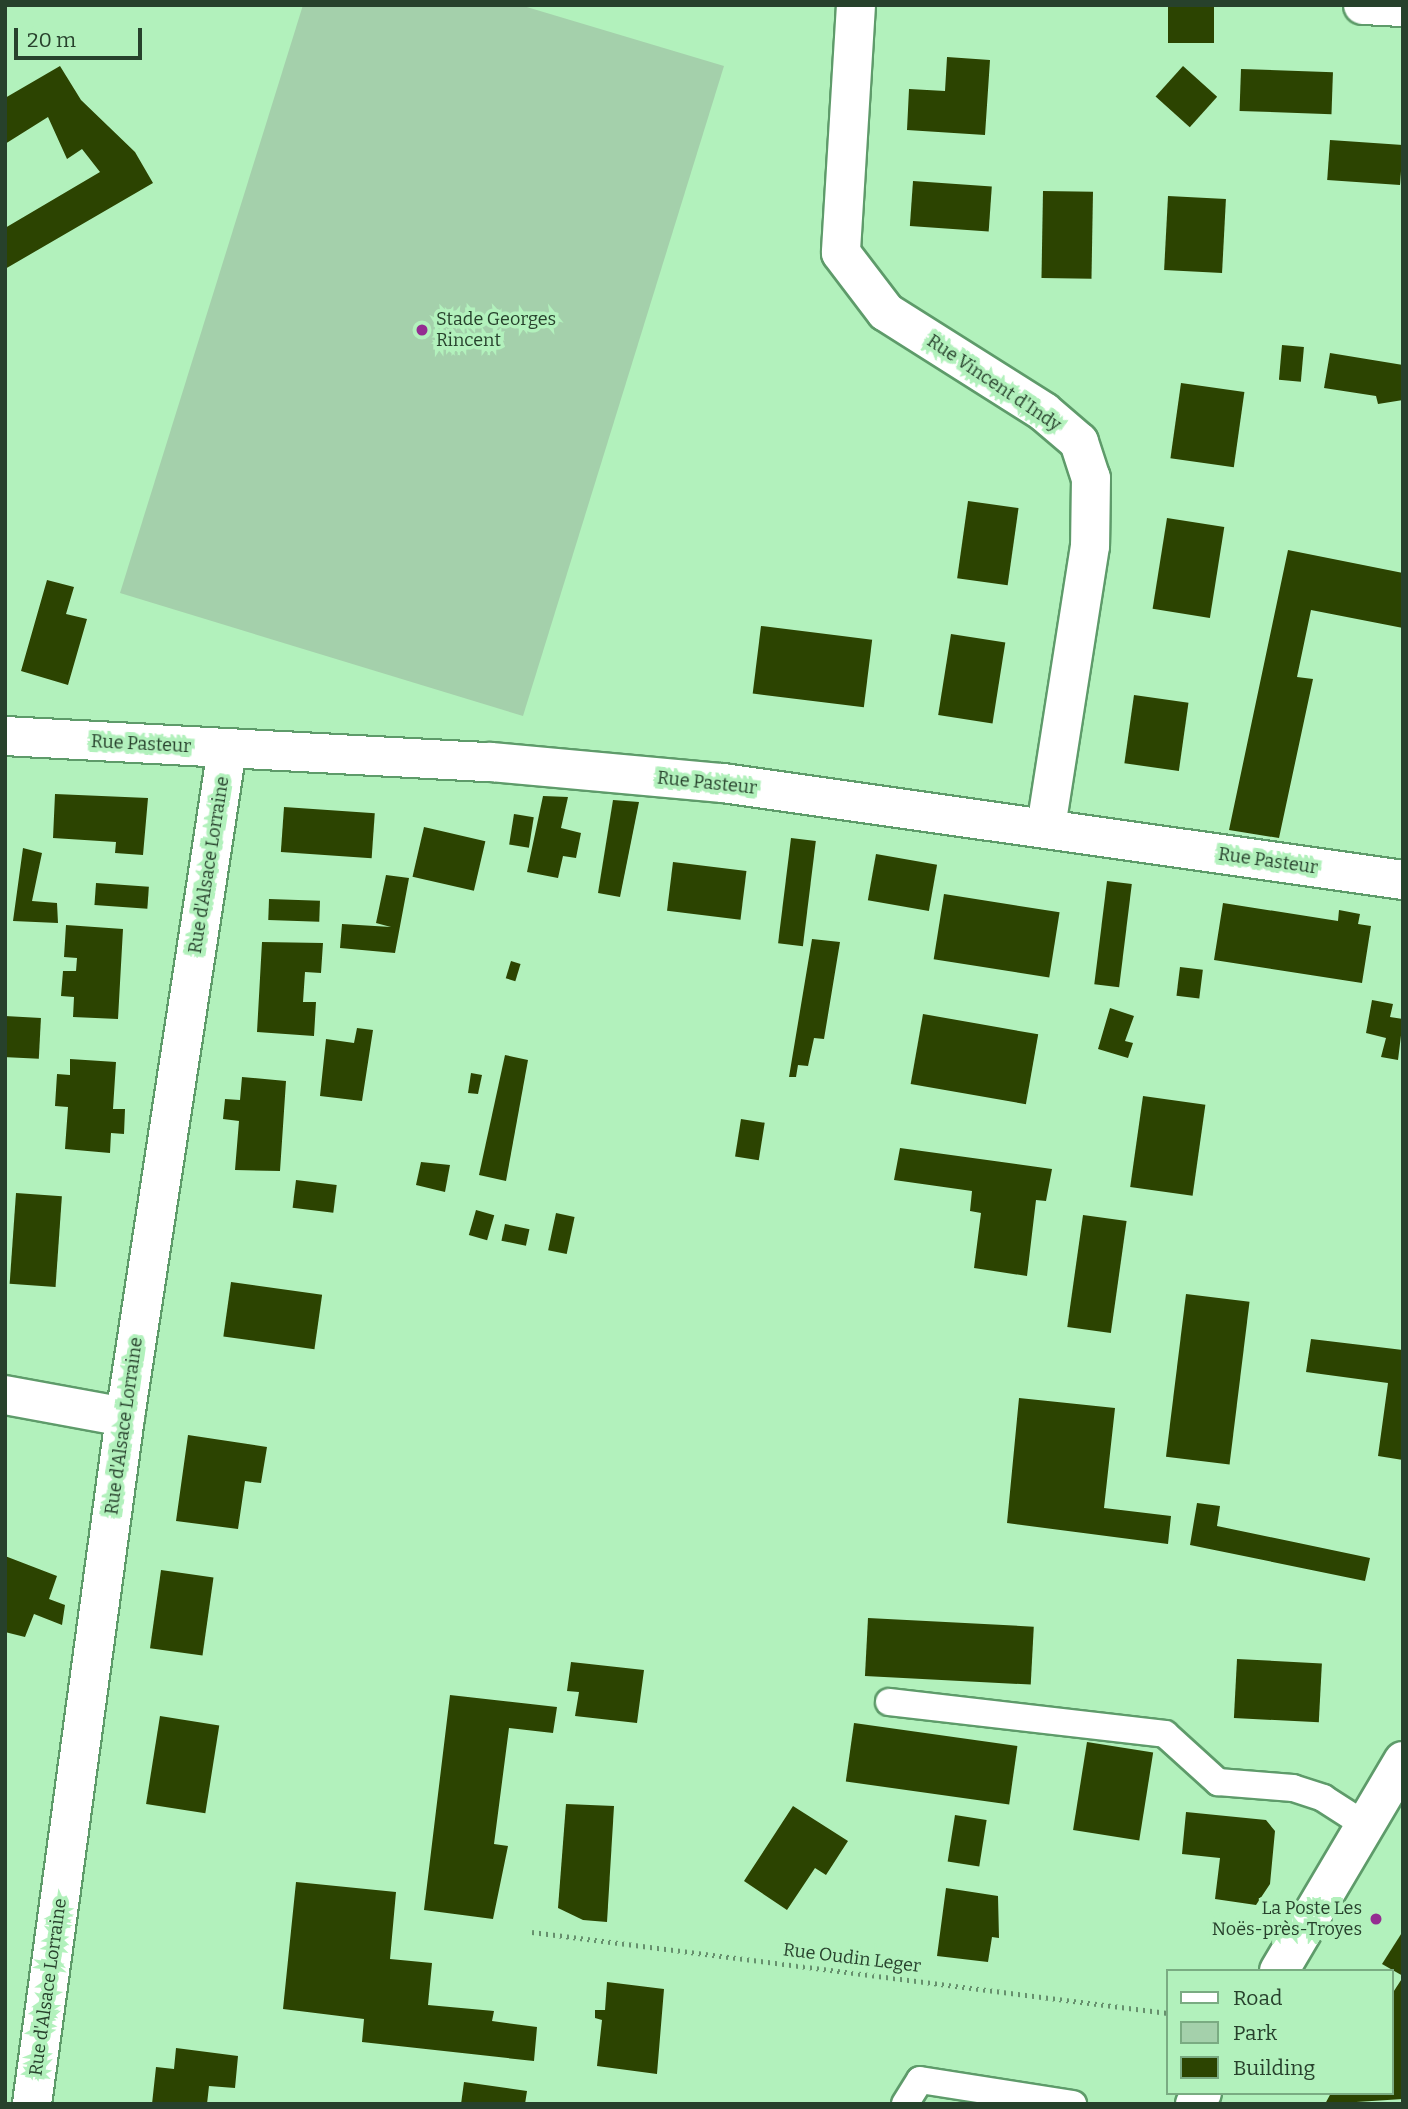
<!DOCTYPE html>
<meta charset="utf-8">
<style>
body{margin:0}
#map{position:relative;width:1408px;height:2109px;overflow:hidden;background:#b2f1bc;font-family:Bitter,serif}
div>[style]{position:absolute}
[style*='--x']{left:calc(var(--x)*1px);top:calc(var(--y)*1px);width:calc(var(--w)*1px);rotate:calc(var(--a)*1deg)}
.green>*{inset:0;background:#a4d0ab}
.building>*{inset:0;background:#2c4401;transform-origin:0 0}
.path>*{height:4.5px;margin-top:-2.25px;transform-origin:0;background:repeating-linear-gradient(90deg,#66906d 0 2px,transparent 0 7px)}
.roads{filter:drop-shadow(2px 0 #5e9b6a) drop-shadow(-2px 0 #5e9b6a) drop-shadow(0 2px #5e9b6a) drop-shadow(0 -2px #5e9b6a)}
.lane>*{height:26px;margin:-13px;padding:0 13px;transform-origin:13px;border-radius:13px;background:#fff}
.street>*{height:38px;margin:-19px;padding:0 19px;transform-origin:19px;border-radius:19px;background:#fff}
.dots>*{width:19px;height:19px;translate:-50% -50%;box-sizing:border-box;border:4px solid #b2f1bc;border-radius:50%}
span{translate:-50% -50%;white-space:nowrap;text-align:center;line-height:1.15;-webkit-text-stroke:7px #b2f1bc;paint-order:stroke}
.poi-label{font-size:18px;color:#27412c}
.left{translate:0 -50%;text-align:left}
.right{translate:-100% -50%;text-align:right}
.street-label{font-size:18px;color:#27412c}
.frame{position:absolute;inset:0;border:7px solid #27412c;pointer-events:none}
.legend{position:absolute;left:1166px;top:1969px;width:228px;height:126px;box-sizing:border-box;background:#b2f1bc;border:2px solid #7aab82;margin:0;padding:9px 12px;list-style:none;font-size:21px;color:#27412c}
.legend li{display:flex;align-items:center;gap:14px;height:35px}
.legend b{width:35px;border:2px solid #7aab82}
.scale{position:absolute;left:14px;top:28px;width:128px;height:32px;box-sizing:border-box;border:4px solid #27412c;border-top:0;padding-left:9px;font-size:21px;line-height:24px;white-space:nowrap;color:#27412c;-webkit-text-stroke:5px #b2f1bc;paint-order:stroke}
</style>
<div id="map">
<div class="green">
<div style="clip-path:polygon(303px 5px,520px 5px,724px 66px,523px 716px,120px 593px)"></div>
</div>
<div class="building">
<div style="left:1168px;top:5px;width:46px;height:38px"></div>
<div style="clip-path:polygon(947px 57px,990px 60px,985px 135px,907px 130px,909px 89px,945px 91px)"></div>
<div style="clip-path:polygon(60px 66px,81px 100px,135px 152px,153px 183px,5px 269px,5px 228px,100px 172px,82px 149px,67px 159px,48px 117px,5px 144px,5px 98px)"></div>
<div style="left:1183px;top:66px;width:46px;height:41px;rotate:42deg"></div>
<div style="left:1241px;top:69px;width:92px;height:42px;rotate:2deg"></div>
<div style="left:1330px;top:140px;width:73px;height:40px;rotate:4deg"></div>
<div style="left:913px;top:181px;width:79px;height:45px;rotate:4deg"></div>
<div style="left:1043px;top:191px;width:50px;height:87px;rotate:1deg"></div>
<div style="left:1168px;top:196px;width:58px;height:74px;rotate:3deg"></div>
<div style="left:1282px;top:345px;width:22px;height:35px;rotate:5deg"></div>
<div style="clip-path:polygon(1330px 353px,1403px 365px,1403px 400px,1378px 404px,1376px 396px,1324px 388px)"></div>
<div style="left:1181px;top:383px;width:64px;height:76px;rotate:8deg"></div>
<div style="left:968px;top:501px;width:51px;height:78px;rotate:8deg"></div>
<div style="left:1167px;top:518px;width:58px;height:92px;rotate:9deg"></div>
<div style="clip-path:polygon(1288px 550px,1403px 573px,1403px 628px,1311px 610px,1297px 677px,1313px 679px,1279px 838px,1229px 830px)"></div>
<div style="clip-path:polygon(47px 580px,74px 587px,66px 614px,87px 619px,68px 685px,21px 671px)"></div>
<div style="left:761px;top:626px;width:112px;height:68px;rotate:7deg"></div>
<div style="left:951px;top:634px;width:55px;height:82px;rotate:9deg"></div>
<div style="left:1134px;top:695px;width:55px;height:69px;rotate:8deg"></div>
<div style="clip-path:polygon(55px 794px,148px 798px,143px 855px,115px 853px,116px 842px,53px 838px)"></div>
<div style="clip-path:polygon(543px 796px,568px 797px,561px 828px,581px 833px,576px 858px,563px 856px,558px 878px,527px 872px)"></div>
<div style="clip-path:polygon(613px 800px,639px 802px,620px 897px,598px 893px)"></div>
<div style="left:284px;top:807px;width:91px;height:45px;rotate:4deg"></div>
<div style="left:514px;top:814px;width:20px;height:31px;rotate:9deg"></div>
<div style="left:424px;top:827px;width:63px;height:51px;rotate:13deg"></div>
<div style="left:791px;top:838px;width:25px;height:106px;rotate:7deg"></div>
<div style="clip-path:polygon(23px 848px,42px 853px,32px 901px,57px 903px,58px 923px,13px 921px)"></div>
<div style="left:876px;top:854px;width:62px;height:47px;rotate:10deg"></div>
<div style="left:673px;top:862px;width:74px;height:49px;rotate:7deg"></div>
<div style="clip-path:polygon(386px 875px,409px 878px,395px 953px,340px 948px,342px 924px,391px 927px,376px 923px)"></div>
<div style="left:1107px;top:881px;width:25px;height:104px;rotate:7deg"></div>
<div style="left:96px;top:883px;width:53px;height:22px;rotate:4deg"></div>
<div style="left:944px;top:894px;width:117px;height:66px;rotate:9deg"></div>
<div style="left:269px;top:899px;width:51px;height:21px;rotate:2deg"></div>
<div style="clip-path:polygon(1223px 903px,1338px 921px,1339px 910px,1360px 914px,1358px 924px,1371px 926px,1362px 983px,1214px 960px)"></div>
<div style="clip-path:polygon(66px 925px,123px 929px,118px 1019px,73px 1017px,74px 997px,61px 996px,63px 971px,76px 971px,77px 958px,64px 957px)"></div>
<div style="clip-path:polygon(812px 939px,840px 942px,824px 1039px,814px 1038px,808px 1066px,798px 1065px,796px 1077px,789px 1077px)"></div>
<div style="clip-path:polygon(262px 942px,323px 943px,321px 973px,305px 972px,303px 1002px,316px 1002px,314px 1036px,257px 1032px)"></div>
<div style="left:511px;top:961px;width:10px;height:18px;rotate:17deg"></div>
<div style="left:1180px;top:967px;width:23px;height:29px;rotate:7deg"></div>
<div style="clip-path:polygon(1372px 1000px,1393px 1004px,1390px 1017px,1403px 1019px,1398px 1060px,1381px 1057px,1386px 1038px,1366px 1033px)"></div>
<div style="clip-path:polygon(1110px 1008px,1134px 1016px,1125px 1041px,1133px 1043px,1128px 1058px,1098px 1049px)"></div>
<div style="left:923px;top:1014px;width:117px;height:71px;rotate:10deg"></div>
<div style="left:5px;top:1016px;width:36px;height:41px;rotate:3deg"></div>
<div style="clip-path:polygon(357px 1028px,373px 1030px,362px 1101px,320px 1096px,326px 1039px,354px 1043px)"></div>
<div style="clip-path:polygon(505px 1055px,528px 1060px,506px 1181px,479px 1175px)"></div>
<div style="clip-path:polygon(70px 1059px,116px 1062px,113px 1109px,125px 1109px,124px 1134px,111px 1133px,110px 1153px,65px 1149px,68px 1107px,55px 1106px,57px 1074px,70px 1075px)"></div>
<div style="clip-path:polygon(471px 1073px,482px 1075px,478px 1094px,468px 1093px)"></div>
<div style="clip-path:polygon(242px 1077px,286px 1081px,280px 1171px,235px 1170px,239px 1121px,223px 1119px,225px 1099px,240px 1100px)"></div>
<div style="left:1143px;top:1096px;width:63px;height:92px;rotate:8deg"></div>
<div style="left:741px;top:1119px;width:24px;height:38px;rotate:9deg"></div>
<div style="clip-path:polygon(900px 1148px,1052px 1169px,1046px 1201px,1036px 1200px,1027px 1276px,974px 1268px,981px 1213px,970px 1211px,972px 1191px,894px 1180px)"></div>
<div style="clip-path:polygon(421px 1162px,450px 1165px,445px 1192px,416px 1185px)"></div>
<div style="left:296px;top:1180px;width:41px;height:28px;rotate:7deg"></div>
<div style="left:16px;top:1193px;width:46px;height:91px;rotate:4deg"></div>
<div style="left:476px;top:1210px;width:19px;height:26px;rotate:16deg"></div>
<div style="left:556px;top:1213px;width:19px;height:38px;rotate:12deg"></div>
<div style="left:1083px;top:1215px;width:44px;height:113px;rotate:8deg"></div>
<div style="left:505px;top:1224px;width:25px;height:17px;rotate:12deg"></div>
<div style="left:231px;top:1282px;width:92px;height:55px;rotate:8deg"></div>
<div style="left:1186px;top:1294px;width:64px;height:164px;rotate:7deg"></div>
<div style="clip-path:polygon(1311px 1339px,1403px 1350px,1403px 1460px,1378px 1456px,1388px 1383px,1306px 1372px)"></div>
<div style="clip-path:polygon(1019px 1398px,1115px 1408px,1104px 1508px,1171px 1516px,1168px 1544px,1007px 1523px)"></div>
<div style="clip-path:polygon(188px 1435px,267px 1447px,261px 1483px,245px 1481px,238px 1529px,176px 1521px)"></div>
<div style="clip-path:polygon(1197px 1503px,1220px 1506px,1217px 1526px,1370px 1558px,1365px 1581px,1190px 1545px)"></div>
<div style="clip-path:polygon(5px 1556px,57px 1576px,49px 1599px,65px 1605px,62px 1625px,34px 1614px,25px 1637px,5px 1632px)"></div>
<div style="left:161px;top:1570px;width:53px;height:79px;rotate:8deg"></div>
<div style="left:868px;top:1618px;width:166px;height:58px;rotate:3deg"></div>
<div style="left:1237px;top:1659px;width:85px;height:59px;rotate:3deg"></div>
<div style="clip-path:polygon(571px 1662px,644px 1670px,637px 1723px,575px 1716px,579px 1692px,567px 1691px)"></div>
<div style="clip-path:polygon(450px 1695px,557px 1707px,553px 1733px,509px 1728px,494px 1844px,508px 1846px,493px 1919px,424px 1910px)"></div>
<div style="left:160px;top:1716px;width:60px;height:89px;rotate:9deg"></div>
<div style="left:854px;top:1723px;width:165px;height:59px;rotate:8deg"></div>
<div style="left:1087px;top:1742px;width:67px;height:89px;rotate:9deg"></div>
<div style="clip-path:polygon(566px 1804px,614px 1806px,607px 1922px,583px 1920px,558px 1908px)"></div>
<div style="clip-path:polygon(793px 1806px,848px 1841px,826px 1875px,815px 1868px,787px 1910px,744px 1881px)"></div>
<div style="clip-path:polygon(1186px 1812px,1266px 1820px,1275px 1831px,1270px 1884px,1256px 1905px,1215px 1899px,1220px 1858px,1182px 1854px)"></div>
<div style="left:955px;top:1815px;width:32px;height:47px;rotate:9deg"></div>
<div style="clip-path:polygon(296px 1882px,396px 1892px,390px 1959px,432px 1963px,428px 2005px,494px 2011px,492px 2021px,537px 2027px,534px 2061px,362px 2042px,364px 2019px,283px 2009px)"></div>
<div style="clip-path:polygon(946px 1888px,998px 1896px,999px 1938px,992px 1937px,988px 1962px,937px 1956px)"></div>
<div style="clip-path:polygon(1403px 1931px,1403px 1976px,1382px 1964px)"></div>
<div style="clip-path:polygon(1403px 1977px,1403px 2099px,1325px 2104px,1331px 2093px,1392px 2093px,1392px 1994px)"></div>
<div style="clip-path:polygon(607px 1982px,664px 1989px,657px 2074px,597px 2066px,602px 2020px,595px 2018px,595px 2010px,605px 2010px)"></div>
<div style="clip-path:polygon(176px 2048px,238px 2056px,235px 2088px,209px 2086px,207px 2104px,152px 2104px,156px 2067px,174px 2069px)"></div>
<div style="clip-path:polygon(464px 2082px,527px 2091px,525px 2104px,461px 2104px)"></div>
</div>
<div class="path">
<div style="--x:532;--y:1932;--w:641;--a:7.26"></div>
</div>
<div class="roads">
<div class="lane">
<div style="--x:889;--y:1702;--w:278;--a:6.6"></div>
<div style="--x:1165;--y:1734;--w:72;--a:42.2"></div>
<div style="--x:1218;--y:1782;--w:75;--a:4.6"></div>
<div style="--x:1293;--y:1788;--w:32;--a:18"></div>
<div style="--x:1323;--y:1798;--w:50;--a:32.7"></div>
<div style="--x:905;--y:2104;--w:28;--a:-58"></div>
<div style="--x:920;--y:2080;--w:155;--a:8.9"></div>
</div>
<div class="street">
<div style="--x:856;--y:5;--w:248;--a:93.5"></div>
<div style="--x:841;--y:253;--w:74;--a:52.7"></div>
<div style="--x:886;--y:312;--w:187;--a:32.3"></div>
<div style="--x:1044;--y:412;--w:46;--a:40.6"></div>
<div style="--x:1079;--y:442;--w:38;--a:72"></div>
<div style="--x:1091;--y:478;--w:68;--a:90.8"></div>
<div style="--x:1090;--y:546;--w:285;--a:98.9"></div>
<div style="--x:1363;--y:5;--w:40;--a:2.9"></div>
<div style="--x:5;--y:736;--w:487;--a:3.1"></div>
<div style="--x:491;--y:762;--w:233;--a:5.2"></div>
<div style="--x:723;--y:783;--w:687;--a:8.12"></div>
<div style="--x:5;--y:1395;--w:122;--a:10.4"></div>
<div style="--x:1279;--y:1971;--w:244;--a:-59.4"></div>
<div style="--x:32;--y:2104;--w:693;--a:-82.29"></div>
<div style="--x:125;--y:1417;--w:676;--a:-81.32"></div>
<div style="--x:1195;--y:2104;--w:13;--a:-58"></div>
</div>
</div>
<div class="dots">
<div style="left:422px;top:330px;background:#942d91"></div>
<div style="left:1376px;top:1919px;background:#942d91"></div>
</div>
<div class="poi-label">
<span class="left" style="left:436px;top:330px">Stade Georges<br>Rincent</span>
<span class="right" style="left:1362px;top:1919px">La Poste Les<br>Noës-près-Troyes</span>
</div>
<div class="street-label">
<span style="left:994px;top:383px;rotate:34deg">Rue Vincent d'Indy</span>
<span style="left:141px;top:744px;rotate:3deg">Rue Pasteur</span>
<span style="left:707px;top:783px;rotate:6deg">Rue Pasteur</span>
<span style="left:1268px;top:861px;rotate:8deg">Rue Pasteur</span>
<span style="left:209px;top:865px;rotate:-81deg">Rue d'Alsace Lorraine</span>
<span style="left:124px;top:1426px;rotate:-82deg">Rue d'Alsace Lorraine</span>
<span style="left:852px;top:1958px;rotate:7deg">Rue Oudin Leger</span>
<span style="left:48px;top:1987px;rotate:-82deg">Rue d'Alsace Lorraine</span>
</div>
<div class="frame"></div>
<ul class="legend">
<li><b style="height:9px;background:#fff"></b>Road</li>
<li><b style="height:19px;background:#a4d0ab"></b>Park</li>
<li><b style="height:19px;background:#2c4401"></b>Building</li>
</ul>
<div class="scale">20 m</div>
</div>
